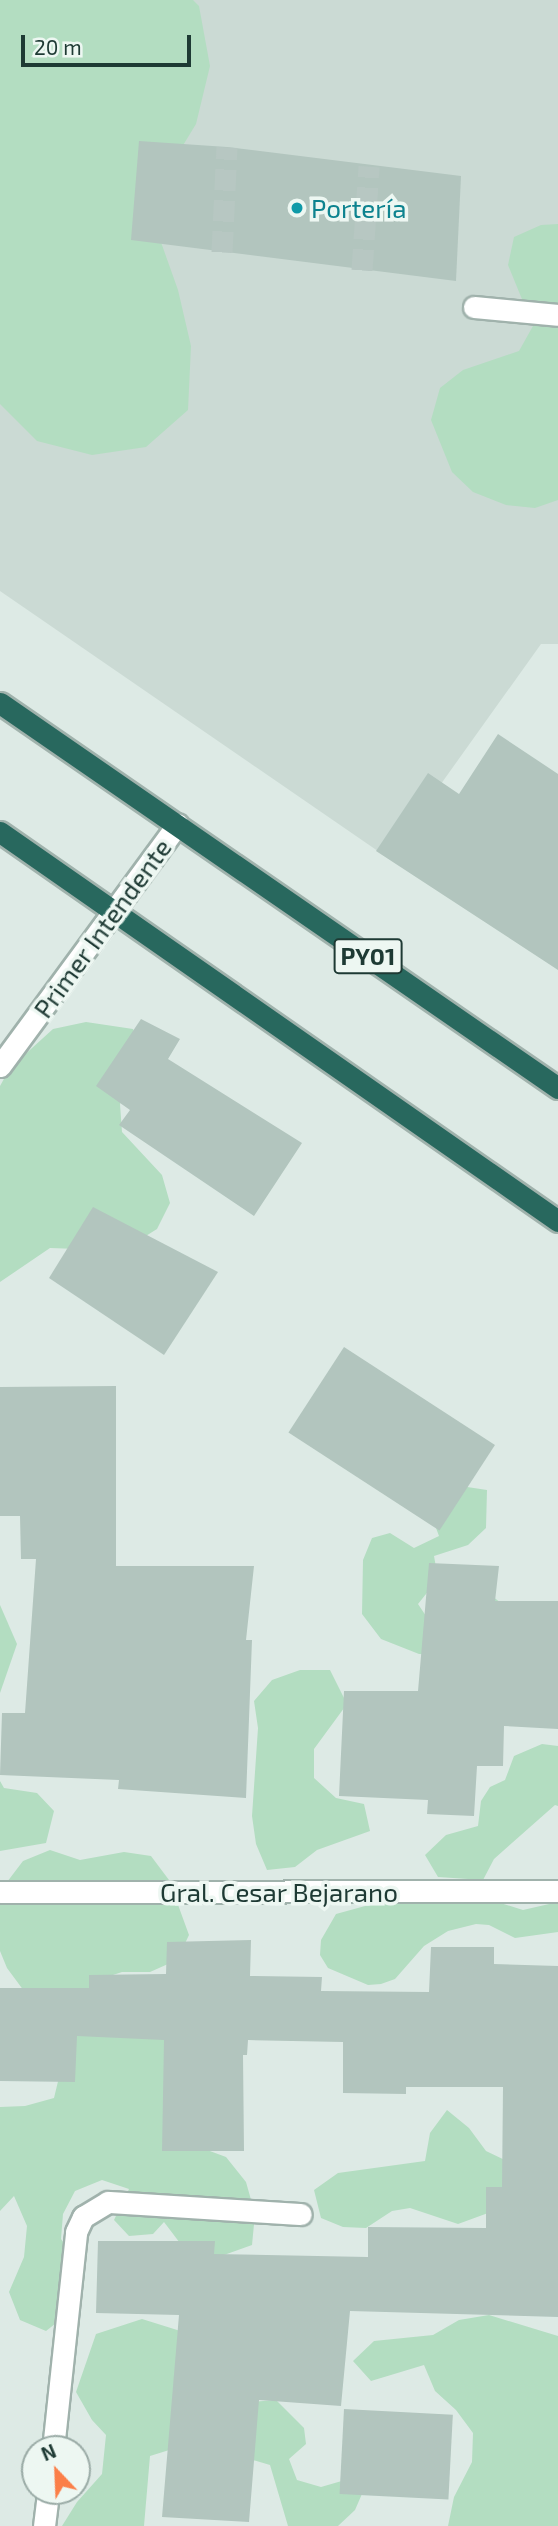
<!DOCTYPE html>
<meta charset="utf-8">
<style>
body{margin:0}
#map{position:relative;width:558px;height:2526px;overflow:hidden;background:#ddeae5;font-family:"Exo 2",sans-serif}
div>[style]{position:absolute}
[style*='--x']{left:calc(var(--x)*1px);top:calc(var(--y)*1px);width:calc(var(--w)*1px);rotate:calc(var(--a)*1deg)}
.built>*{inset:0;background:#cbdad4}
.green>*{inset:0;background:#b3ddc1}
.building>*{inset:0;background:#b2c5be;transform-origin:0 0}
.minor-tunnel>*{height:21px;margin-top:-10.5px;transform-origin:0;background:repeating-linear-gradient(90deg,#b7c7c2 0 21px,transparent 0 31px)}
.roads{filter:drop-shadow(2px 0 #a0b2ac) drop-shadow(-2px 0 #a0b2ac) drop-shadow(0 2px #a0b2ac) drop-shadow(0 -2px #a0b2ac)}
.minor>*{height:21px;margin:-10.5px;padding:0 10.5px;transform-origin:10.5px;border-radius:10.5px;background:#fff}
.highway>*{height:21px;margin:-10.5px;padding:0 10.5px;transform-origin:10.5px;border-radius:10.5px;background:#28685e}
.dots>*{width:19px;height:19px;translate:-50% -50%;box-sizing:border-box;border:4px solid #edf7f2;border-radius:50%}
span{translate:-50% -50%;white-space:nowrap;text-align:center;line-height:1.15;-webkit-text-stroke:7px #edf7f2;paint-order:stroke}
.shield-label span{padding:2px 5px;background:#edf7f2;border:2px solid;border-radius:5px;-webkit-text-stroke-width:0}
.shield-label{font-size:24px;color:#1e3a34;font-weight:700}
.culture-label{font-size:26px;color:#0d838f}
.left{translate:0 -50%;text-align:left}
.street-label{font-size:26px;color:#1e3a34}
.north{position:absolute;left:21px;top:2435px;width:70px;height:70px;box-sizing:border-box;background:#edf7f2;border:2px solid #9aaba6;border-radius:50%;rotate:337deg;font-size:19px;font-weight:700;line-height:28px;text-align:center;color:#1e3a34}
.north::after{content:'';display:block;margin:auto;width:24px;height:32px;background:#fb7f49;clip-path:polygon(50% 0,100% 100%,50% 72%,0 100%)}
.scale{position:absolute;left:21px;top:35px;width:170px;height:32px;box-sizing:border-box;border:4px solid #1e3a34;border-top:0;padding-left:9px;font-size:21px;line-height:24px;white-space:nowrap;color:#1e3a34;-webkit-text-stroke:5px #edf7f2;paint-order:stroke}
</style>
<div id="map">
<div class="built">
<div style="clip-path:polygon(0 0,558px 0,558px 644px,541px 644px,388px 858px,0 591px)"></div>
</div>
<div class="green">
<div style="clip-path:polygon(0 0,193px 0,199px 6px,210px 66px,196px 124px,168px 170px,157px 231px,178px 290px,191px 346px,188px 410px,146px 447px,92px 455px,37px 441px,0 404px)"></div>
<div style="clip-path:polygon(558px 224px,558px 500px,535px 508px,506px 505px,473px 492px,452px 472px,431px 420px,440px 388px,463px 370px,519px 351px,533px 326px,508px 265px,514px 237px,541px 225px)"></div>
<div style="clip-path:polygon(86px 1022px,133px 1029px,144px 1055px,120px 1104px,122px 1132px,162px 1175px,170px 1203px,157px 1229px,133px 1244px,106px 1250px,50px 1248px,0 1282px,0 1086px,10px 1068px,53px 1029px)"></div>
<div style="clip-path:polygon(454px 1485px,487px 1490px,486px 1528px,468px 1545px,434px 1556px,437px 1573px,430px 1589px,418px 1604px,426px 1616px,488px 1593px,505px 1606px,447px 1655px,419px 1654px,381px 1639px,362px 1614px,363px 1560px,372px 1538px,390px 1533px,414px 1548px,439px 1536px,429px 1509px)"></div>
<div style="clip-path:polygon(0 1605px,17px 1644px,0 1693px)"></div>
<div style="clip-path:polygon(300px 1670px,330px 1670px,347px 1704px,314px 1749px,314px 1778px,336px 1798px,364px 1804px,370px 1831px,317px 1850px,295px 1867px,267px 1870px,256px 1844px,252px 1816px,258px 1728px,254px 1701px,272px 1680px)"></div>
<div style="clip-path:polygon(542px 1744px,558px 1746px,558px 1806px,555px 1805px,494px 1859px,483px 1880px,438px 1877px,425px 1855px,446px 1835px,478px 1826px,481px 1801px,490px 1787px,505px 1780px,514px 1756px)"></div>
<div style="clip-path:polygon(0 1781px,4px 1788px,37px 1793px,54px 1811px,46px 1843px,0 1851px)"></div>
<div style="clip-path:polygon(50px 1850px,80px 1860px,124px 1852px,151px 1856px,169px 1880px,189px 1935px,177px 1960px,150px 1972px,122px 1972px,95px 1981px,175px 2048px,199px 2147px,226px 2157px,246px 2182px,255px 2214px,252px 2245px,224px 2255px,189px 2255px,164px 2222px,153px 2234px,129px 2236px,114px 2220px,129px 2189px,102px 2180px,75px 2191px,63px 2214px,61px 2239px,79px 2264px,83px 2286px,69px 2313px,46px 2331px,20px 2320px,9px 2292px,24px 2257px,27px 2226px,14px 2196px,0 2211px,0 2107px,25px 2106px,54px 2098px,74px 2015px,24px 1991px,7px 1968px,0 1951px,0 1901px,4px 1886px,23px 1861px)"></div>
<div style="clip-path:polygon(398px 1897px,494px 1901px,523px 1910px,558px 1902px,558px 1932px,515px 1938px,489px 1925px,476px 1924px,448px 1931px,424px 1946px,395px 1979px,381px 1984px,368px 1985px,328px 1968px,320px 1955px,321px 1940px,336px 1914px)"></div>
<div style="clip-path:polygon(447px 2110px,469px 2128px,486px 2151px,511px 2163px,513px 2204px,458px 2224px,410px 2208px,392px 2211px,366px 2228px,343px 2227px,321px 2218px,314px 2190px,338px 2173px,425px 2161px,430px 2133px)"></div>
<div style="clip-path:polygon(489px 2315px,558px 2336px,558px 2526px,448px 2526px,454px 2497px,472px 2462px,473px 2433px,456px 2410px,435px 2391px,424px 2365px,371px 2381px,353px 2361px,374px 2341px,433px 2335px,459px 2320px)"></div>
<div style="clip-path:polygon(142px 2319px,190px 2334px,182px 2446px,150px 2456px,144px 2526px,62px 2526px,77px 2502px,102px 2474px,106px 2435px,92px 2420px,76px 2392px,96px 2334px)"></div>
<div style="clip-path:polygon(276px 2400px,304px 2428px,306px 2444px,289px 2459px,297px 2480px,321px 2487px,352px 2478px,365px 2487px,355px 2510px,338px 2526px,288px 2526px,270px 2465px,236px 2455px,250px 2402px)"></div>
</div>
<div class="building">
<div style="clip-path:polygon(139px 141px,227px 147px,461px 176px,456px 281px,131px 240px)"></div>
<div style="clip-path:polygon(498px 734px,558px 774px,558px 970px,376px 851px,428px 773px,459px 794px)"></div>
<div style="clip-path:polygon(141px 1019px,180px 1039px,168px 1059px,302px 1143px,254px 1216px,119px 1125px,130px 1110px,96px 1086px)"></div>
<div style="clip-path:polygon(93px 1207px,218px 1272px,164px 1355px,49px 1278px)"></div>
<div style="left:344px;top:1347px;width:180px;height:102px;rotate:33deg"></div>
<div style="clip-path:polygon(116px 1386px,116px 1566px,254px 1566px,246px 1640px,252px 1640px,246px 1798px,118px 1789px,119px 1780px,0 1775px,2px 1713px,25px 1713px,36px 1559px,21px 1559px,20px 1516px,0 1516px,0 1387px)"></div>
<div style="clip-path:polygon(429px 1563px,499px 1566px,495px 1601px,558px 1601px,558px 1729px,504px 1726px,503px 1766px,477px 1766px,474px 1816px,427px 1814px,428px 1800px,339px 1796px,344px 1691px,418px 1691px)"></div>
<div style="clip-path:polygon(251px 1940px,250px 1976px,322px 1977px,321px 1991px,429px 1992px,431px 1947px,494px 1947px,494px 1964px,558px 1966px,558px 2317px,350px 2311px,341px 2406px,259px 2400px,249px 2522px,162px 2517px,179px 2315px,96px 2313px,98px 2241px,215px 2241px,214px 2254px,368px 2257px,368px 2227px,486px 2228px,486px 2187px,502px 2187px,503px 2087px,406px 2087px,406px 2094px,343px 2093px,343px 2042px,248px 2040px,247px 2055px,243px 2055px,244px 2151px,162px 2151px,164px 2040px,77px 2036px,75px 2082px,0 2081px,0 1988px,89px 1988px,89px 1975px,166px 1974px,167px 1942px)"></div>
<div style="left:344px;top:2409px;width:109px;height:85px;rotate:3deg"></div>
</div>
<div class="minor-tunnel">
<div style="--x:222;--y:252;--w:105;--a:-87.3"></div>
<div style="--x:362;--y:270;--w:104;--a:-86.1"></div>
</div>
<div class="roads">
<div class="minor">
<div style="--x:474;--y:307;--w:84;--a:5.4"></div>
<div style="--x:0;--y:1066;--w:300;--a:-53.7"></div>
<div style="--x:0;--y:1892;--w:558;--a:-0.1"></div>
<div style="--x:53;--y:2449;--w:218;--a:-83.9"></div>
<div style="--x:76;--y:2232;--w:17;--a:-65"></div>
<div style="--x:83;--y:2217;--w:29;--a:-31"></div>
<div style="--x:108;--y:2202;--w:193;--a:3.6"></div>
<div style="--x:44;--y:2526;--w:35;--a:-83"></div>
</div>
<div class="highway">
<div style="--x:0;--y:703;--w:678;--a:34.6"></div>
<div style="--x:0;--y:832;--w:680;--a:34.88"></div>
</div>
</div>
<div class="dots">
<div style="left:297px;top:208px;background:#0f9aa8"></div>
</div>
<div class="shield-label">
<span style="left:368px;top:956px">PY01</span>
</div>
<div class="culture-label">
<span class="left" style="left:311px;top:208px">Portería</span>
</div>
<div class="street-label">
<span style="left:102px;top:928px;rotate:-54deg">Primer Intendente</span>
<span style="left:279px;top:1892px">Gral. Cesar Bejarano</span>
</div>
<div class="north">N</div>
<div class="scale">20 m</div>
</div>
